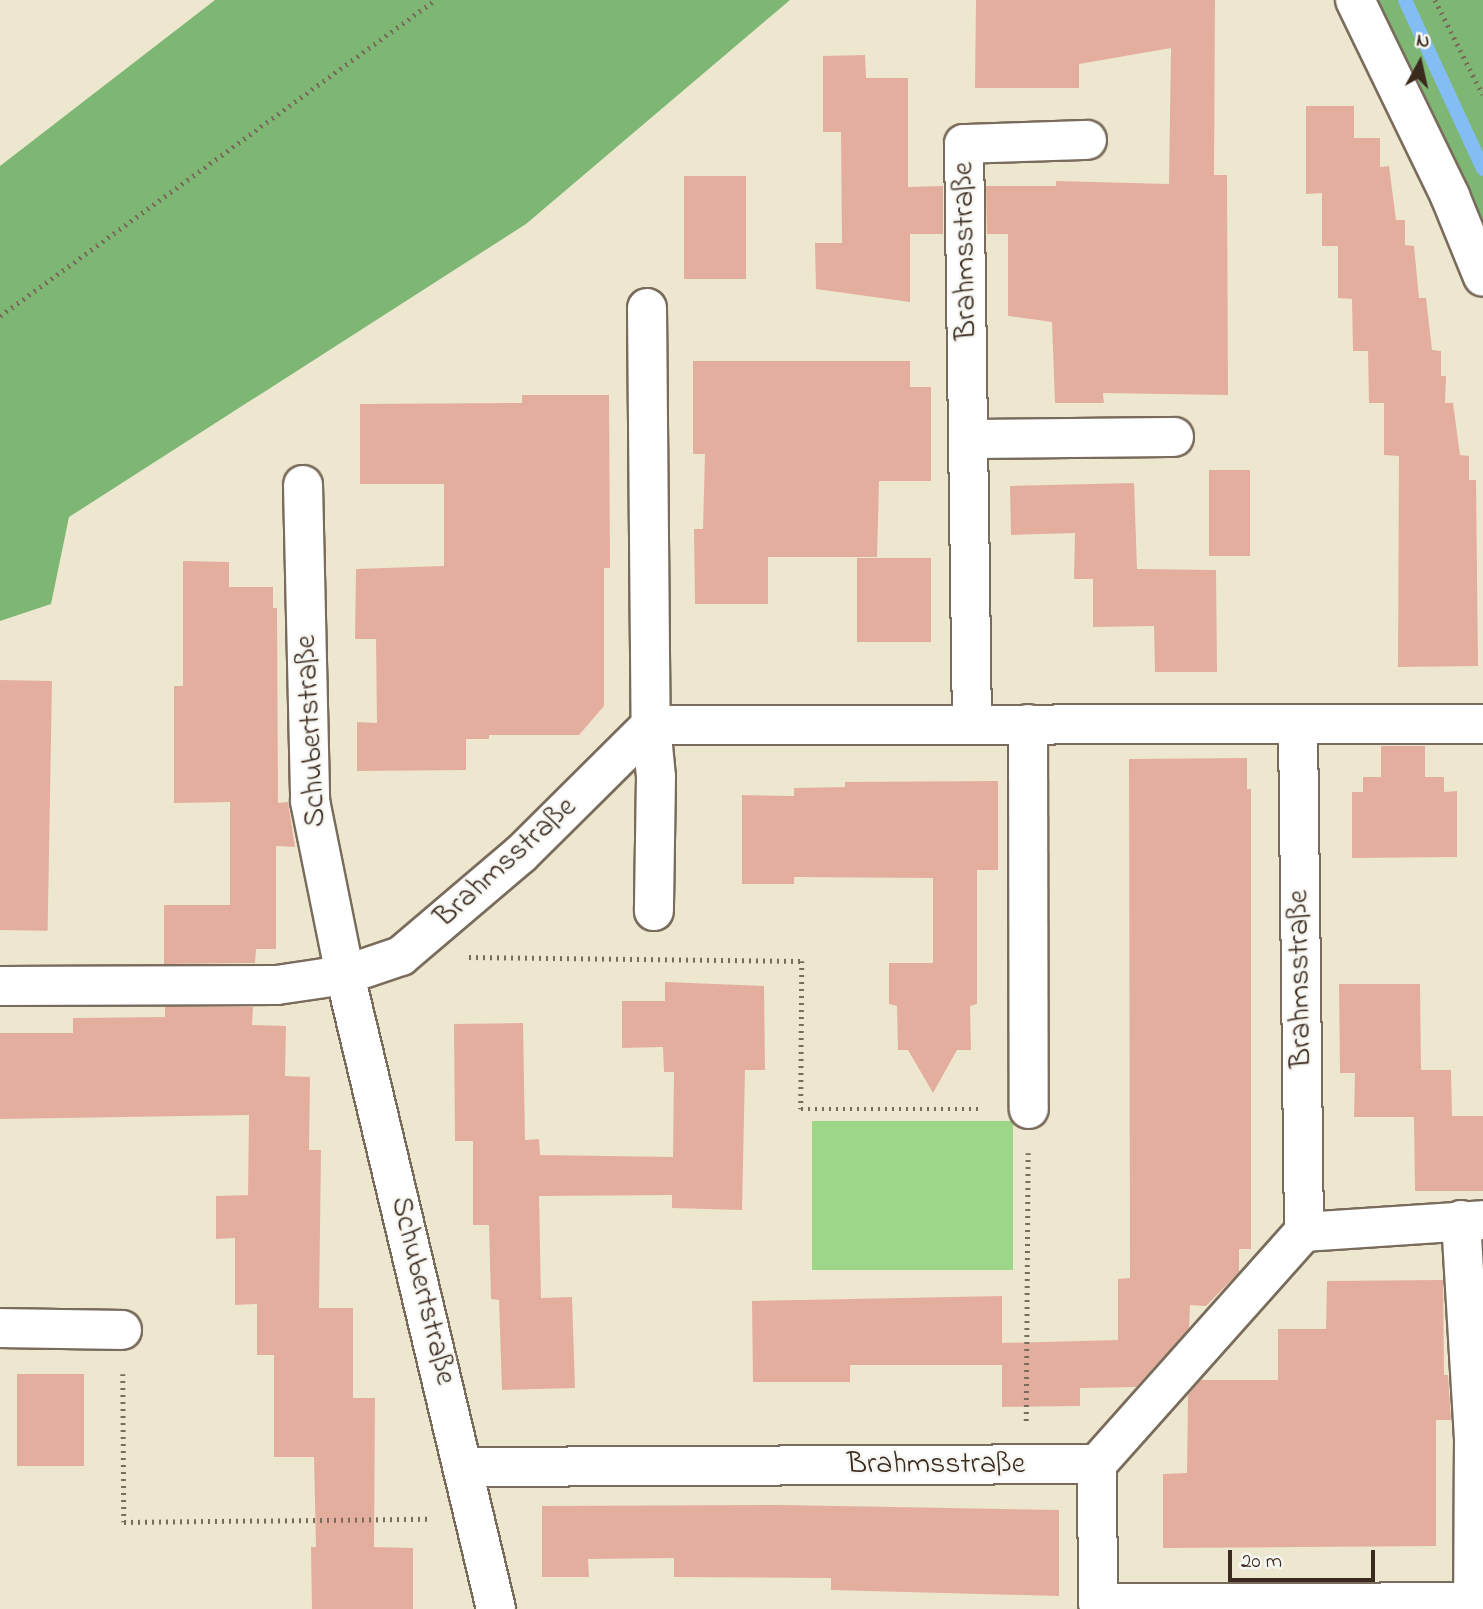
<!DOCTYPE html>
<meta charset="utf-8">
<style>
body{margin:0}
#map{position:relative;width:1483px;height:1609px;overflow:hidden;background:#eee7cf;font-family:"Indie Flower",sans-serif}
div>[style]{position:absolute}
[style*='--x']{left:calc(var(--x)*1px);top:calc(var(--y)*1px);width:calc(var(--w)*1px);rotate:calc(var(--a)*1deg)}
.green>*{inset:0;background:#9dd688;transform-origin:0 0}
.forest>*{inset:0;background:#7eb774}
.stream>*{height:14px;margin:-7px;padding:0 7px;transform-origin:7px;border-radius:7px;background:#84bcf4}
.building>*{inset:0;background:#e4ae9e;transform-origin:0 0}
.path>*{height:4.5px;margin-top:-2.25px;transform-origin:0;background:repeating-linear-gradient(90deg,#7a6c5c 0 2px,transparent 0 7px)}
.roads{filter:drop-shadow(2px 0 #7a6c5c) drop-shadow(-2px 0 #7a6c5c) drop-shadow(0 2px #7a6c5c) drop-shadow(0 -2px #7a6c5c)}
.minor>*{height:38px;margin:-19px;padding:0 19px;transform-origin:19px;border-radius:19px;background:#fff}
span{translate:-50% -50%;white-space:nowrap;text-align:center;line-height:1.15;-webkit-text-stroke:5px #f6f6f2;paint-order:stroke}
.street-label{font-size:30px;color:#3b2a1e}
.north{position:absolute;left:1385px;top:28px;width:70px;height:70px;-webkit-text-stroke:5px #f6f6f2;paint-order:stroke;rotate:8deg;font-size:19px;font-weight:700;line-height:28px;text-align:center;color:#3b2a1e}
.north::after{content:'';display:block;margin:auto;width:24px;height:32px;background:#3b2a1e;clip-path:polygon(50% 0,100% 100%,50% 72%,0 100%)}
.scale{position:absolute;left:1228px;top:1550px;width:147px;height:32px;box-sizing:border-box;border:4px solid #3b2a1e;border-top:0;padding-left:9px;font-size:21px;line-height:24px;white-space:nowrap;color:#3b2a1e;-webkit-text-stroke:5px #f6f6f2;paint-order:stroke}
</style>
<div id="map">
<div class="green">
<div style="left:812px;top:1121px;width:201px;height:149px"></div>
</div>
<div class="forest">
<div style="clip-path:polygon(215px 0,790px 0,526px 224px,69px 517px,51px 604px,0 621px,0 166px)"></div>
<div style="clip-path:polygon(1375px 0,1483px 0,1483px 220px)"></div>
</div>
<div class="stream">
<div style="--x:1405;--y:0;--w:186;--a:65.2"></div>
</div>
<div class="building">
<div style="clip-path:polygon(976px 0,1215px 0,1214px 175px,1227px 175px,1228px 395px,1103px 393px,1104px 403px,1055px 403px,1052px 322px,1008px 316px,1008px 234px,987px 234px,986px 186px,1056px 186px,1056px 181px,1169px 184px,1171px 48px,1079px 64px,1079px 88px,975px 88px)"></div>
<div style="clip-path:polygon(865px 55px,866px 78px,908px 78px,908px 187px,943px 186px,943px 234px,910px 234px,910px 302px,816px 289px,815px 243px,842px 243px,841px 132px,823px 132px,823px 56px)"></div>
<div style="clip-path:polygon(1306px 106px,1354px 106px,1354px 138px,1380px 138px,1380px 167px,1389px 166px,1396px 220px,1405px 220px,1405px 245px,1414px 246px,1419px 298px,1426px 298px,1432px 350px,1441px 351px,1441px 376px,1446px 376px,1445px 403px,1453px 403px,1460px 455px,1469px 456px,1469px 480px,1476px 480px,1478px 666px,1398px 667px,1399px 456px,1384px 455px,1384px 403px,1369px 403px,1368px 351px,1353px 351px,1352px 299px,1338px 298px,1338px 246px,1322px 246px,1322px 193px,1306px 194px)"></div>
<div style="left:684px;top:176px;width:62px;height:103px"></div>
<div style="clip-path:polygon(693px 361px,910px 361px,910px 387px,931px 387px,931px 481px,879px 481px,877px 557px,768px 557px,768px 604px,695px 604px,694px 529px,703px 529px,705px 454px,693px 454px)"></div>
<div style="clip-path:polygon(522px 395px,609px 395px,610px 568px,604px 568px,604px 706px,579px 735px,489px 735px,489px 739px,466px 739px,466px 770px,357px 771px,357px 722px,377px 723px,376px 639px,355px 639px,356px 569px,444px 566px,444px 484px,360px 484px,360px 404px,522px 403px)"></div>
<div style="left:1250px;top:470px;width:86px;height:41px;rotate:90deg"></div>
<div style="clip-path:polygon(1134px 483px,1137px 569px,1216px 570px,1217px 672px,1155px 672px,1154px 626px,1093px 627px,1093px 579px,1074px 579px,1075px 533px,1011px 535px,1010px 486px)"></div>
<div style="left:857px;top:558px;width:74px;height:84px"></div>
<div style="clip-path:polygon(183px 561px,229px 562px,229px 587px,273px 587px,273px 608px,277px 608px,278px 803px,288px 802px,295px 847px,276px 846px,276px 949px,256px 949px,255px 963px,164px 964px,164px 905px,230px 905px,230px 802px,174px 803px,174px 686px,183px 686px)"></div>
<div style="left:0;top:680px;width:52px;height:250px;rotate:1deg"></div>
<div style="clip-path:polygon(1381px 746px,1425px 746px,1425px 777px,1444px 777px,1444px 792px,1457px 791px,1457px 857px,1352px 858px,1352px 792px,1363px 792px,1363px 777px,1381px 777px)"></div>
<div style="clip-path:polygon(1247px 758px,1247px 789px,1251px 789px,1251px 1249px,1239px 1249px,1239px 1272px,1206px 1306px,1190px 1305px,1189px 1328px,1136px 1387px,1080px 1388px,1080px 1406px,1002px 1407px,1002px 1365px,850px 1365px,850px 1382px,753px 1382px,752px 1301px,1002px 1296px,1002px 1343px,1118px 1340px,1118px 1279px,1130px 1278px,1129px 759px)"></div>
<div style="clip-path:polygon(998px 781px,998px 870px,977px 870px,977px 1004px,970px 1006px,971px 1050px,957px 1050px,933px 1093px,908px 1050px,898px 1050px,897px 1006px,889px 1004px,889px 963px,933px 963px,933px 878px,794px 877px,794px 884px,742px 884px,742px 795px,794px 796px,794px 788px,845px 787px,845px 782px)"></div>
<div style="clip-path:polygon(665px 982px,764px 986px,765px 1070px,745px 1070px,742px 1210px,672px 1208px,672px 1195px,539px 1196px,541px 1298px,572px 1297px,575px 1388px,502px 1390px,499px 1300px,491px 1299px,489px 1225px,473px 1225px,473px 1141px,455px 1141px,454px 1024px,523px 1023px,525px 1140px,539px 1139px,540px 1155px,673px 1157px,674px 1072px,664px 1072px,663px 1047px,622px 1048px,622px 1001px,665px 1001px)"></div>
<div style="clip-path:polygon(1339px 984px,1420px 984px,1421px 1070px,1451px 1070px,1452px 1116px,1483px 1116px,1483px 1191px,1415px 1191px,1414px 1117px,1354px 1117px,1355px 1073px,1340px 1073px)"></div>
<div style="clip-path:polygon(165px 1007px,253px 1007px,252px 1025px,286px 1026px,285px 1076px,310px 1077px,309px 1150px,321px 1150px,319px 1308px,353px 1308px,353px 1398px,375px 1398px,374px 1547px,413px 1548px,413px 1609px,312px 1609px,311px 1547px,316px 1547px,314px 1457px,274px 1457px,274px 1355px,257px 1355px,257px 1304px,235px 1305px,235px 1238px,216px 1239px,216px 1196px,248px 1195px,249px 1115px,0 1119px,0 1033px,73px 1033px,73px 1018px,165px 1017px)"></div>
<div style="clip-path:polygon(1443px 1280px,1444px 1375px,1448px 1375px,1451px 1420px,1436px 1420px,1436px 1546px,1163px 1548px,1163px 1474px,1187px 1473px,1188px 1395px,1201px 1380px,1278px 1380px,1278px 1329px,1326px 1329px,1327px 1281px)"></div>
<div style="left:17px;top:1374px;width:67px;height:92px"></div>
<div style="clip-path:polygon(781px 1505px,1059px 1510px,1059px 1596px,831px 1590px,831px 1578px,674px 1577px,674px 1558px,588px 1559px,589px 1577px,542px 1577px,542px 1506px)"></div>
</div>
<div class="path">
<div style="--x:1435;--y:0;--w:106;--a:63.2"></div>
<div style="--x:0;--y:316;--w:538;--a:-36"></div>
<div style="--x:469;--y:957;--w:333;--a:0.7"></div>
<div style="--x:802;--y:961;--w:148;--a:90.4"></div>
<div style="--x:801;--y:1109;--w:182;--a:0"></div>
<div style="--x:123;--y:1374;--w:148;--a:89.6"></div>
<div style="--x:124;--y:1522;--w:306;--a:-0.6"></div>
<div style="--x:1026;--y:1421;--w:268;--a:-89.6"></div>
</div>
<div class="roads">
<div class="minor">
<div style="--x:1355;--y:0;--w:218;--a:64.1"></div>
<div style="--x:1450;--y:196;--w:87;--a:67.8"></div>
<div style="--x:647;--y:308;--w:417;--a:89.5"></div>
<div style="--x:651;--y:725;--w:52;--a:84.5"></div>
<div style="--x:656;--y:777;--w:134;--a:90.9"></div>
<div style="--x:970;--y:439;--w:204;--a:-0.6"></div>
<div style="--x:303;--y:485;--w:316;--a:88.7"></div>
<div style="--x:310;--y:801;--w:177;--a:78.6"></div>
<div style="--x:345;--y:975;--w:652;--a:76.6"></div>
<div style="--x:972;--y:724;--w:580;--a:-90.79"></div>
<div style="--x:964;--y:144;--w:123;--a:-1.9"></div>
<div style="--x:1028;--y:724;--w:385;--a:89.9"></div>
<div style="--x:1298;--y:727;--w:505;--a:89.32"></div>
<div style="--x:0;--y:986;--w:277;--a:-0.2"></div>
<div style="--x:277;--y:985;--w:69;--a:-8.4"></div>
<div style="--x:345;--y:975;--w:59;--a:-18.7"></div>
<div style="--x:401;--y:956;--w:157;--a:-40.4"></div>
<div style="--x:521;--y:854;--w:183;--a:-44.8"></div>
<div style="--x:651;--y:725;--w:832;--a:-0.07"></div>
<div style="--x:1461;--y:1220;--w:218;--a:86.6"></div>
<div style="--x:1474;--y:1438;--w:164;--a:90.3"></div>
<div style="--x:0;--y:1328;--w:122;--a:0.9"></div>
<div style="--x:1097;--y:1464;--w:139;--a:89.6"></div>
<div style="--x:1098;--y:1603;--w:385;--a:-0.1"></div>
<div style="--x:464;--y:1467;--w:633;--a:-0.27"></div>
<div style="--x:1097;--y:1464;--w:311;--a:-48.3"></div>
<div style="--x:1304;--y:1232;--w:179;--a:-3.8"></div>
</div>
</div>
<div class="street-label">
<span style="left:966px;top:251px;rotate:-91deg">Brahmsstraße</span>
<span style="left:312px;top:731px;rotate:-93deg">Schubertstraße</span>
<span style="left:506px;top:863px;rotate:-42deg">Brahmsstraße</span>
<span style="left:1301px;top:979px;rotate:-91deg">Brahmsstraße</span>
<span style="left:422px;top:1291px;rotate:76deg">Schubertstraße</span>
<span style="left:936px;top:1465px">Brahmsstraße</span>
</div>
<div class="north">N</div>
<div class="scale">20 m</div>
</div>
